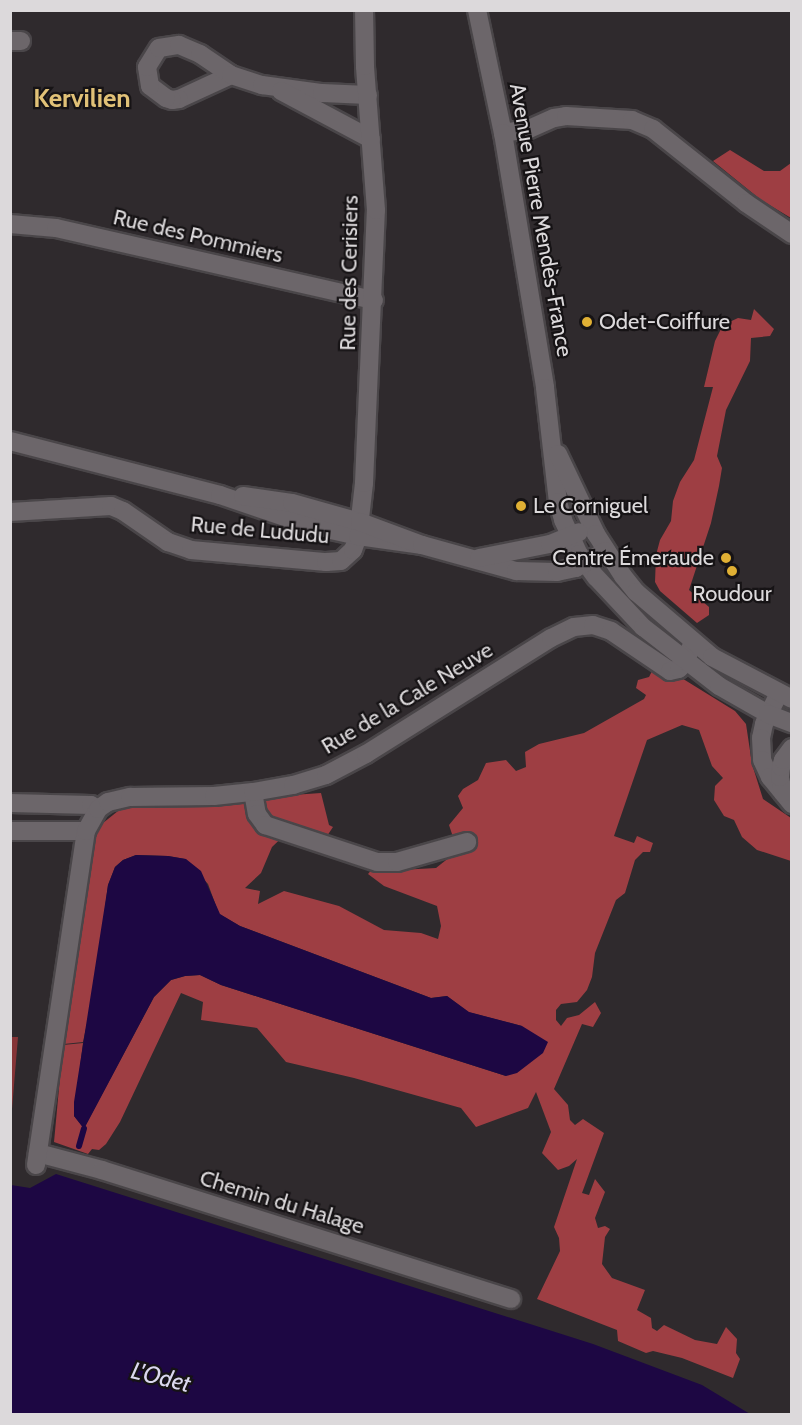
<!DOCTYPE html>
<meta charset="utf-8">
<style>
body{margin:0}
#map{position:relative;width:802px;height:1425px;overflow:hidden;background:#2f2a2d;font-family:Cabin,sans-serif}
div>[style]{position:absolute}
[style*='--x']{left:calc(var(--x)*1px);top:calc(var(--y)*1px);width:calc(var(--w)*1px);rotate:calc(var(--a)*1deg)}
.green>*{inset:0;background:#853437}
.forest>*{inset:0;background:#9e3e43}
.water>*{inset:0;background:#1d0743}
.stream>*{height:6px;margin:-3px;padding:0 3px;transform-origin:3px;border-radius:3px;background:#1d0743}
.roads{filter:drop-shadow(2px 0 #4a4649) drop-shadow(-2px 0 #4a4649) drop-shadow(0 2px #4a4649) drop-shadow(0 -2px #4a4649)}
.street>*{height:18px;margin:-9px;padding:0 9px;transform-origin:9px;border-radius:9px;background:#6c666a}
.secondary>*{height:18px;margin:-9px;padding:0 9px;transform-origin:9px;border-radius:9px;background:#6c666a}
.dots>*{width:16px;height:16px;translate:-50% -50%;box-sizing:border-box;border:3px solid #161315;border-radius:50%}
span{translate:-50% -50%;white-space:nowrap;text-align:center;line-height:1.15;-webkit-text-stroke:4.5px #161315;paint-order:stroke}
.street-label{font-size:22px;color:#dcd9db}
.poi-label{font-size:22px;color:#dcd9db}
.left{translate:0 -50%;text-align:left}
.right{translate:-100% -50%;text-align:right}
.water-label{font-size:24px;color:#dbd8ef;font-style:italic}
.quarter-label{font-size:26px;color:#e1c177;font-weight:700}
.frame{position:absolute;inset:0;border:12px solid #dcd9db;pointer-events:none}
</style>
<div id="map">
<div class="green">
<div style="clip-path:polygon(11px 1037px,18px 1037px,11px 1121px,10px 1037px)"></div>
</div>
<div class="forest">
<div style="clip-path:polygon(730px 150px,764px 171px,780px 171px,791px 163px,791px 218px,761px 200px,713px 161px)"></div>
<div style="clip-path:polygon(754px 309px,774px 329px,770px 336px,751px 338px,750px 361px,726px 410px,717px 456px,722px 468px,719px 486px,711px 523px,689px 590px,709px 607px,709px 615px,697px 623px,660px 591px,655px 582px,656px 555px,660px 540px,671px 521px,673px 501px,680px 482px,694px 460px,713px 387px,704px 387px,715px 341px,723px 325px,738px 318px,751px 320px)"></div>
<div style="clip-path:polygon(652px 671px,680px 677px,735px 711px,746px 724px,752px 764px,763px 799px,791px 818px,791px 861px,757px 850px,742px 837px,734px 820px,724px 816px,714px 800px,715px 786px,723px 778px,712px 766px,699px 730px,682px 725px,647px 740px,614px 836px,634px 843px,637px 836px,653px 843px,650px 852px,643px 852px,635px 860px,625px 893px,616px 900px,595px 953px,592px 977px,587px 990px,577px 1002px,561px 1004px,556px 1010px,556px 1020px,561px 1026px,567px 1018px,579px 1015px,595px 1002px,601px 1013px,593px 1027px,582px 1024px,554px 1089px,568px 1105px,570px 1120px,575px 1125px,583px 1119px,604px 1133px,582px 1193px,589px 1195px,595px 1179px,605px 1192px,595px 1218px,598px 1228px,605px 1226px,610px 1229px,605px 1237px,602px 1264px,612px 1278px,645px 1290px,637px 1310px,651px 1318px,652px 1328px,657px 1331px,664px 1325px,695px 1340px,717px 1344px,726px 1327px,737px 1339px,736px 1353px,740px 1359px,733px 1378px,682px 1358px,653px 1351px,646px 1353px,618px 1341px,617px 1330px,537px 1299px,560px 1251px,559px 1238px,554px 1227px,577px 1159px,569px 1166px,558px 1170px,542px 1153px,551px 1132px,536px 1092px,528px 1108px,476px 1127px,461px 1108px,354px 1078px,286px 1062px,257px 1028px,201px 1020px,203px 1002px,181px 993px,120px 1122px,106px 1144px,99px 1150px,92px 1149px,88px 1154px,54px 1142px,63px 1045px,83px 1043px,74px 1116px,84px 1128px,154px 997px,171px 980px,185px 976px,200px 975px,221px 985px,506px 1076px,522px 1026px,468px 1012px,447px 996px,431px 998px,240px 926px,219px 914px,208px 884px,185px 859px,168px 856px,136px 855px,123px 860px,115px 867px,108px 885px,94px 991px,83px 1042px,64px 1044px,93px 831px,123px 807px,321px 793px,329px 825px,333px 827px,327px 836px,293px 827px,272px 847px,261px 873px,245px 888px,260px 891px,258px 904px,284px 891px,339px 906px,384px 930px,421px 933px,438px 939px,441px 926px,437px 906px,384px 886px,368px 874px,373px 868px,382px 871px,436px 868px,465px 845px,453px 837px,449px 825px,463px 808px,458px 796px,463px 789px,478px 780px,486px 763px,506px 760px,516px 771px,526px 767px,525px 752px,539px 744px,584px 733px,644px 699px,646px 695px,636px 688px,638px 680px,649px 677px)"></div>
</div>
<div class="water">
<div style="clip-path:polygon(136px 855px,168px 856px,186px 859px,201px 871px,220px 914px,240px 926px,431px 998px,447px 996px,469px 1012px,522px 1026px,548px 1042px,543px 1053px,517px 1073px,506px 1076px,221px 985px,200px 975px,185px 976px,171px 980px,154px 997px,84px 1129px,74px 1116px,74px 1102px,108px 885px,115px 867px,123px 860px)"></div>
<div style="clip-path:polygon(56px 1174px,593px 1344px,702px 1385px,750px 1414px,11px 1414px,11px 1185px,30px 1188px)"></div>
</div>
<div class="stream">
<div style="--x:79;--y:1146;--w:18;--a:-74"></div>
</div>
<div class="roads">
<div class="street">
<div style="--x:10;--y:41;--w:11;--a:0"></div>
<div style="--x:231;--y:75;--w:57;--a:155.2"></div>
<div style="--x:179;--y:99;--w:7;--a:172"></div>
<div style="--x:172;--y:100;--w:6;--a:-162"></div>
<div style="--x:166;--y:98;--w:20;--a:-143"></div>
<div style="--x:150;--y:86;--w:19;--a:-99"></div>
<div style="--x:147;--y:67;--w:22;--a:-58"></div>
<div style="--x:159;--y:48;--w:20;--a:-9"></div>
<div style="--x:179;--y:45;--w:23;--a:23"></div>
<div style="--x:200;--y:54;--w:37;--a:34"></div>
<div style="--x:231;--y:75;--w:33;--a:18"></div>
<div style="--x:262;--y:85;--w:61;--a:7.6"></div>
<div style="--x:322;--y:93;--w:46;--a:2.5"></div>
<div style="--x:281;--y:91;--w:102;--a:28.1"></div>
<div style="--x:503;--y:133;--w:26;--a:-9"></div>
<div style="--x:529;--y:129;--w:27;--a:-24"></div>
<div style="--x:554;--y:118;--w:12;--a:-9"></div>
<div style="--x:566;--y:116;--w:66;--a:3.5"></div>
<div style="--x:632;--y:120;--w:23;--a:23"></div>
<div style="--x:653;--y:129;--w:119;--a:38.5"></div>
<div style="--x:746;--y:203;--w:55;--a:34"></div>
<div style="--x:10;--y:224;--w:46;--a:5"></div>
<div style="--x:56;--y:228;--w:326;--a:12.8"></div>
<div style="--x:10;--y:512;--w:101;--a:-3.4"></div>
<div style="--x:111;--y:506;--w:13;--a:23"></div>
<div style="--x:123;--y:511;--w:55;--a:34.6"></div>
<div style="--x:168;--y:542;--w:24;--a:19"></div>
<div style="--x:191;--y:550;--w:136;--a:5.1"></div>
<div style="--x:326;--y:562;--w:15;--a:-4"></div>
<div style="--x:341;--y:561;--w:16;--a:-43"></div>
<div style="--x:353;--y:550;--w:15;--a:-70"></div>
<div style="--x:358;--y:536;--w:53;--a:-83.5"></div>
<div style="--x:364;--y:483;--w:273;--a:-87.5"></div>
<div style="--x:376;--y:210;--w:144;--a:-94.4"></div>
<div style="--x:365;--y:66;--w:56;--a:-91"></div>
<div style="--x:779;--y:693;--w:34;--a:116"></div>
<div style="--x:764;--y:724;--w:14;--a:102"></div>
<div style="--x:761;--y:738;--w:22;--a:87"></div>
<div style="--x:762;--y:760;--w:19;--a:65"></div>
<div style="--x:770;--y:777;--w:35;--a:51"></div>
<div style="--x:253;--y:792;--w:22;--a:80"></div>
<div style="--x:257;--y:814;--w:14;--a:54"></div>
<div style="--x:265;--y:825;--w:118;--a:18.3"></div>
<div style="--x:377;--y:862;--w:20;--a:0"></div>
<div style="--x:397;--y:862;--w:73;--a:-15.9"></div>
<div style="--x:783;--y:793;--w:16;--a:-101"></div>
<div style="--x:780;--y:777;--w:10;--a:-84"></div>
<div style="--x:781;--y:767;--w:7;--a:-74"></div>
<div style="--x:783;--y:760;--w:15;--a:-53"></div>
<div style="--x:10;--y:803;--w:81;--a:1.4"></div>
<div style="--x:91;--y:805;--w:8;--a:30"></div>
<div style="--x:10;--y:831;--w:76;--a:0"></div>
<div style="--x:38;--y:1153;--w:66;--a:14.9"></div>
<div style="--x:102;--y:1170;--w:429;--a:17.5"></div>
<div style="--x:36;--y:1165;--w:338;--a:-81.5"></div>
<div style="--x:86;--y:831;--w:25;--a:-61"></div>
<div style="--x:98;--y:809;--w:12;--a:-35"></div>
<div style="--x:108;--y:802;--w:23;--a:-13"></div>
<div style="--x:130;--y:797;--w:84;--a:-0.7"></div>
<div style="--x:214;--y:796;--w:39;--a:-6"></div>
<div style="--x:253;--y:792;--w:41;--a:-9.9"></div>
<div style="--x:293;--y:785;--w:34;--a:-17"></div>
<div style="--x:326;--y:775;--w:45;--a:-27.7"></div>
<div style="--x:366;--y:754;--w:218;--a:-32.1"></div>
<div style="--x:551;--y:638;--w:25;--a:-26"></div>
<div style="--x:574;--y:627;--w:19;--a:-6"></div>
<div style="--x:593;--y:625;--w:19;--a:18"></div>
<div style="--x:611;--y:631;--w:71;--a:34.1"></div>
<div style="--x:670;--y:671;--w:9;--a:-13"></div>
<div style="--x:679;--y:669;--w:10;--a:-45"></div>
<div style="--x:686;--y:662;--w:20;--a:-72"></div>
</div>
<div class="secondary">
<div style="--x:477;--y:10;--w:126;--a:78.1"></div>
<div style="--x:503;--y:133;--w:258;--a:80.6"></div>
<div style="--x:545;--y:388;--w:115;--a:83.5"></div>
<div style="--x:558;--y:502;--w:19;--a:74"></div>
<div style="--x:563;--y:520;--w:38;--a:65"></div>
<div style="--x:579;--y:554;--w:29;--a:54"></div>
<div style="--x:596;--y:577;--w:69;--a:46.8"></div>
<div style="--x:643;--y:627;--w:96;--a:37.8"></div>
<div style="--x:719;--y:686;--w:56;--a:29.7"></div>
<div style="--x:768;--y:714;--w:26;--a:21"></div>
<div style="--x:10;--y:441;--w:217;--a:14.4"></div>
<div style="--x:220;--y:495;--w:93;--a:18.8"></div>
<div style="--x:308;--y:525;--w:51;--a:12.4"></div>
<div style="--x:358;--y:536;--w:65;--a:8"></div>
<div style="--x:558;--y:454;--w:89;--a:64.6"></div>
<div style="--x:596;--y:534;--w:50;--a:57.3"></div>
<div style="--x:623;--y:576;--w:21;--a:51"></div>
<div style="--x:636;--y:592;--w:100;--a:40.5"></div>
<div style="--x:712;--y:657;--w:90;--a:27.7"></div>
<div style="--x:243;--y:496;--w:49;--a:8.1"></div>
<div style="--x:292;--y:503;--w:71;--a:15.6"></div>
<div style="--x:360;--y:522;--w:66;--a:20.4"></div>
<div style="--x:422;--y:545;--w:98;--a:15.5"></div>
<div style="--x:516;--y:571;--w:41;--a:1.4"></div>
<div style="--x:557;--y:572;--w:19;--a:-12"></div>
<div style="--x:576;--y:568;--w:34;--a:-30"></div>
<div style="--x:479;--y:558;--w:72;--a:-11.2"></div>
<div style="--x:550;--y:544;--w:31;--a:-22"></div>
</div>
</div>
<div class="dots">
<div style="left:587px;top:322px;background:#e0b034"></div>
<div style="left:521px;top:506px;background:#e0b034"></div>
<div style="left:726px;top:558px;background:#e0b034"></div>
<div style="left:732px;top:571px;background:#e0b034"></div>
</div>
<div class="street-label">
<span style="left:541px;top:220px;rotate:80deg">Avenue Pierre Mendès-France</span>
<span style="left:198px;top:236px;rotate:13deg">Rue des Pommiers</span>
<span style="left:349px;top:273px;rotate:-89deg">Rue des Cerisiers</span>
<span style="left:260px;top:530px;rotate:5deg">Rue de Lududu</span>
<span style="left:407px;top:698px;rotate:-31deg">Rue de la Cale Neuve</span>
<span style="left:282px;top:1202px;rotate:17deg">Chemin du Halage</span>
</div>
<div class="poi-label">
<span class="left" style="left:599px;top:322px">Odet-Coiffure</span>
<span class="left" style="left:533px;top:506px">Le Corniguel</span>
<span class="right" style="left:714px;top:558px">Centre Émeraude</span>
<span style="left:732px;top:594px">Roudour</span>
</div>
<div class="water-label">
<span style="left:161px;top:1377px;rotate:14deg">L'Odet</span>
</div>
<div class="quarter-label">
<span style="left:82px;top:99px">Kervilien</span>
</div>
<div class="frame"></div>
</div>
